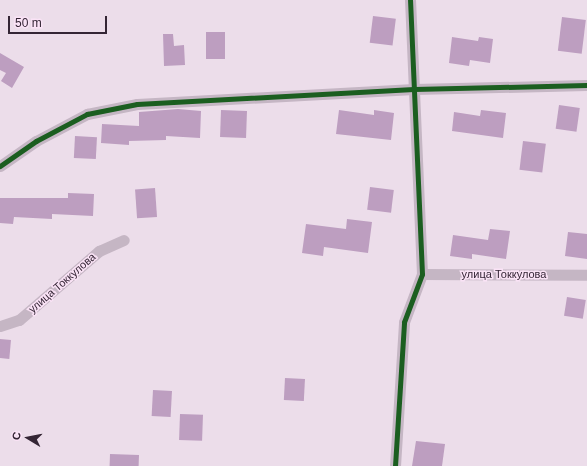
<!DOCTYPE html>
<meta charset="utf-8">
<style>
body{margin:0}
#map{position:relative;width:587px;height:466px;overflow:hidden;background:#ecddea;font-family:Helvetica,sans-serif}
div>[style]{position:absolute}
[style*='--x']{left:calc(var(--x)*1px);top:calc(var(--y)*1px);width:calc(var(--w)*1px);rotate:calc(var(--a)*1deg)}
.building>*{inset:0;background:#bd9ec0;transform-origin:0 0}
.minor>*{height:11px;margin:-5.5px;padding:0 5.5px;transform-origin:5.5px;border-radius:5.5px;background:#c5b6c4}
.cycleway>*{height:5px;margin:-2.5px;padding:0 2.5px;transform-origin:2.5px;border-radius:2.5px;background:#1b5e20}
span{translate:-50% -50%;white-space:nowrap;text-align:center;line-height:1.15;-webkit-text-stroke:3px #fae3f6;paint-order:stroke}
.street-label{font-size:11px;color:#342535}
.north{position:absolute;left:8px;top:418px;width:40px;height:40px;-webkit-text-stroke:3px #fae3f6;paint-order:stroke;rotate:280deg;font-size:11px;font-weight:700;line-height:16px;text-align:center;color:#342535}
.north::after{content:'';display:block;margin:auto;width:14px;height:18px;background:#342535;clip-path:polygon(50% 0,100% 100%,50% 72%,0 100%)}
.scale{position:absolute;left:8px;top:16px;width:99px;height:18px;box-sizing:border-box;border:2px solid #342535;border-top:0;padding-left:5px;font-size:12px;line-height:14px;white-space:nowrap;color:#342535;-webkit-text-stroke:3px #fae3f6;paint-order:stroke}
</style>
<div id="map">
<div class="building">
<div style="left:373px;top:16px;width:23px;height:27px;rotate:7deg"></div>
<div style="left:562px;top:17px;width:24px;height:34px;rotate:7deg"></div>
<div style="left:206px;top:32px;width:19px;height:27px"></div>
<div style="clip-path:polygon(163px 34px,173px 34px,174px 46px,184px 45px,185px 65px,164px 66px)"></div>
<div style="clip-path:polygon(452px 37px,478px 41px,479px 37px,493px 39px,490px 63px,470px 60px,469px 66px,449px 63px)"></div>
<div style="clip-path:polygon(0 53px,24px 67px,12px 88px,1px 81px,6px 73px,0 70px)"></div>
<div style="left:559px;top:105px;width:21px;height:24px;rotate:8deg"></div>
<div style="clip-path:polygon(178px 109px,201px 111px,200px 138px,166px 136px,166px 140px,129px 141px,129px 145px,101px 143px,102px 124px,139px 126px,139px 112px)"></div>
<div style="left:221px;top:110px;width:26px;height:27px;rotate:2deg"></div>
<div style="clip-path:polygon(339px 110px,374px 115px,374px 110px,394px 113px,391px 140px,336px 134px)"></div>
<div style="clip-path:polygon(481px 110px,506px 113px,503px 138px,452px 131px,454px 112px,480px 116px)"></div>
<div style="left:75px;top:136px;width:22px;height:22px;rotate:3deg"></div>
<div style="left:523px;top:141px;width:23px;height:29px;rotate:7deg"></div>
<div style="left:370px;top:187px;width:24px;height:23px;rotate:7deg"></div>
<div style="left:155px;top:188px;width:29px;height:20px;rotate:86deg"></div>
<div style="clip-path:polygon(68px 193px,94px 194px,93px 216px,52px 214px,52px 219px,14px 217px,13px 224px,0 223px,0 198px,68px 198px)"></div>
<div style="clip-path:polygon(347px 219px,372px 222px,368px 253px,324px 247px,323px 256px,302px 253px,306px 224px,346px 229px)"></div>
<div style="clip-path:polygon(490px 229px,510px 231px,506px 259px,472px 254px,472px 259px,450px 256px,453px 235px,488px 240px)"></div>
<div style="clip-path:polygon(568px 232px,587px 234px,587px 259px,565px 256px)"></div>
<div style="left:567px;top:297px;width:19px;height:19px;rotate:9deg"></div>
<div style="left:0;top:339px;width:11px;height:19px;rotate:5deg"></div>
<div style="left:285px;top:378px;width:20px;height:22px;rotate:3deg"></div>
<div style="left:153px;top:390px;width:19px;height:26px;rotate:3deg"></div>
<div style="left:180px;top:414px;width:23px;height:26px;rotate:2deg"></div>
<div style="clip-path:polygon(416px 441px,445px 444px,442px 466px,412px 466px)"></div>
<div style="left:110px;top:454px;width:29px;height:12px;rotate:2deg"></div>
</div>
<div class="minor">
<div style="--x:0;--y:166;--w:44;--a:-34.8"></div>
<div style="--x:36;--y:141;--w:58;--a:-27.9"></div>
<div style="--x:87;--y:114;--w:51;--a:-11.3"></div>
<div style="--x:137;--y:104;--w:277;--a:-3.1"></div>
<div style="--x:414;--y:89;--w:173;--a:-1.3"></div>
<div style="--x:422;--y:274;--w:165;--a:0.3"></div>
<div style="--x:0;--y:326;--w:20;--a:-18"></div>
<div style="--x:19;--y:320;--w:106;--a:-40.8"></div>
<div style="--x:99;--y:251;--w:27;--a:-24"></div>
<div style="--x:395;--y:466;--w:144;--a:-86.4"></div>
<div style="--x:404;--y:322;--w:51;--a:-69.4"></div>
<div style="--x:422;--y:274;--w:274;--a:-92.5"></div>
</div>
<div class="cycleway">
<div style="--x:0;--y:166;--w:44;--a:-34.8"></div>
<div style="--x:36;--y:141;--w:58;--a:-27.9"></div>
<div style="--x:87;--y:114;--w:51;--a:-11.3"></div>
<div style="--x:137;--y:104;--w:277;--a:-3.1"></div>
<div style="--x:414;--y:89;--w:173;--a:-1.3"></div>
<div style="--x:395;--y:466;--w:144;--a:-86.4"></div>
<div style="--x:404;--y:322;--w:51;--a:-69.4"></div>
<div style="--x:422;--y:274;--w:274;--a:-92.5"></div>
</div>
<div class="street-label">
<span style="left:504px;top:274px">улица Токкулова</span>
<span style="left:62px;top:283px;rotate:-41deg">улица Токкулова</span>
</div>
<div class="north">С</div>
<div class="scale">50 m</div>
</div>
